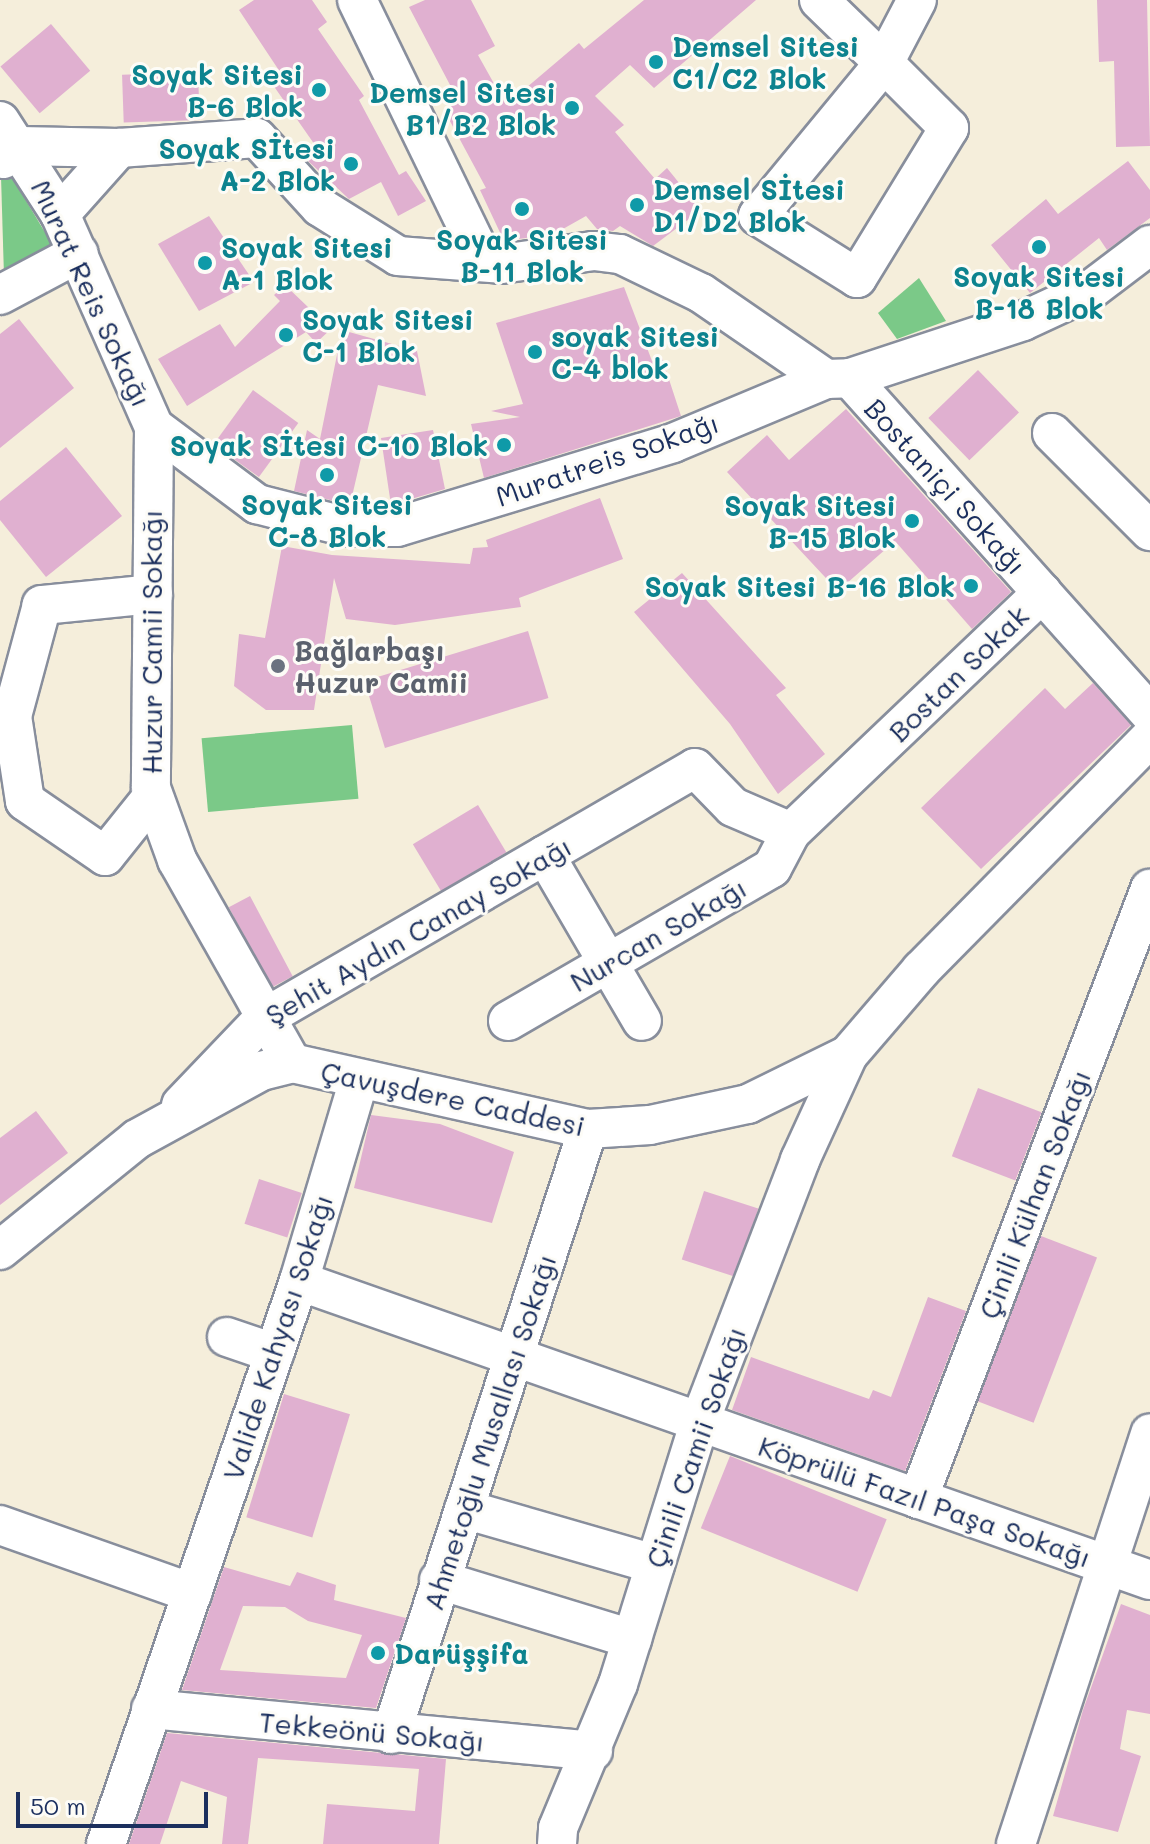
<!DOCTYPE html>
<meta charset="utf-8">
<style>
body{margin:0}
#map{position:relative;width:1150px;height:1844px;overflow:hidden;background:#f5eedb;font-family:Mali,sans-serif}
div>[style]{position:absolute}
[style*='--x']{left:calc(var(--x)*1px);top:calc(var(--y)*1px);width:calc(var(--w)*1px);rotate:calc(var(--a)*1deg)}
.green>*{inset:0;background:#7bc988;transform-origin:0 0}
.building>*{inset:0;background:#e0b0d0;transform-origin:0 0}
.roads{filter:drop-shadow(2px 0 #888e9c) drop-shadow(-2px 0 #888e9c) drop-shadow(0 2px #888e9c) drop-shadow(0 -2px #888e9c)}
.minor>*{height:38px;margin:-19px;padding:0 19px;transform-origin:19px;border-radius:19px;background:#fff}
.dots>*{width:22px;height:22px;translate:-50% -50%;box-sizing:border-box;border:4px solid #fdfcf7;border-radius:50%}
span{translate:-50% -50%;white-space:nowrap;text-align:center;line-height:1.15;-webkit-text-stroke:6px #fdfcf7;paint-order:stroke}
.culture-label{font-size:28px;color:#0d838f;font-weight:700}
.left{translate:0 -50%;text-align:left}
.right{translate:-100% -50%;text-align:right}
.street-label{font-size:28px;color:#1b2f5e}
.worship-label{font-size:28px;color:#5b616d;font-weight:700}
.scale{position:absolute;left:16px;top:1792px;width:192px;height:36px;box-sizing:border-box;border:4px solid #1b2f5e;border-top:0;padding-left:10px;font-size:24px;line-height:28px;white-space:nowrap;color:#1b2f5e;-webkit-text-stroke:6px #fdfcf7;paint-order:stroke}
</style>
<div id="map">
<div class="green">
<div style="clip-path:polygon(1px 176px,13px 179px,52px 244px,4px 276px)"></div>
<div style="clip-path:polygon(919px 278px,946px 321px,897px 339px,878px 313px)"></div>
<div style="left:352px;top:725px;width:74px;height:151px;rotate:85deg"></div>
</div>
<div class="building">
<div style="clip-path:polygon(254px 0,312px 0,327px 22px,318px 29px,364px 96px,359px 100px,399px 175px,406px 171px,426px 201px,398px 216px,381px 182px,349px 199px,307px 160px,304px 155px,317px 148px,273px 85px,284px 78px,239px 10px)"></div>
<div style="clip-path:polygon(425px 0,471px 0,495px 46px,478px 55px,506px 105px,579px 43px,584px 49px,644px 0,756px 0,654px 88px,630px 65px,595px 96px,624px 125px,615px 132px,655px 179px,667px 168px,701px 210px,653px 246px,620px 226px,613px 231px,597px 229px,586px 216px,554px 234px,504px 241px,480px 190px,486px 188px,444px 110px,459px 102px,409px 7px)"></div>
<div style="clip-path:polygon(1097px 0,1147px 0,1150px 146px,1116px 147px,1114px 61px,1099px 62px)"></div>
<div style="left:51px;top:24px;width:61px;height:66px;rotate:50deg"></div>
<div style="left:198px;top:72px;width:48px;height:76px;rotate:88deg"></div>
<div style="clip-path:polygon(1128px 161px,1150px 190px,1150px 218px,1107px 250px,1099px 238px,1030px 293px,991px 245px,1046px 199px,1058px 214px)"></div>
<div style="clip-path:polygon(209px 216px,254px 282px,199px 311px,158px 244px)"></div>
<div style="clip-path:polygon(285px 285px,331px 329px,316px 343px,306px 332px,187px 406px,158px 359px,220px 324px,235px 347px,280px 301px,274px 295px)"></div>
<div style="clip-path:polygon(624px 287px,652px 361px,662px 358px,681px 416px,484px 478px,471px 424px,520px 417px,491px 411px,523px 404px,496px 323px)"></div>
<div style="clip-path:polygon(19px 319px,74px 388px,0 448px,0 334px)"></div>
<div style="clip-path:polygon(342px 330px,417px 351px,426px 396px,378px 385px,350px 505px,294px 491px,307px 430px,320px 439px)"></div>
<div style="left:978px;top:370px;width:59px;height:69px;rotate:46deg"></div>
<div style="left:253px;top:390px;width:56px;height:67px;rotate:36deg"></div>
<div style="clip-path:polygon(846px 409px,1011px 592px,972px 629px,895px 541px,838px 591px,727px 472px,767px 435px,789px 460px)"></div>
<div style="clip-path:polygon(433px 430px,445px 489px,391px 505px,381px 438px)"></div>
<div style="clip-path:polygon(66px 447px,122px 516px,46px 577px,0 520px,0 501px)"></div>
<div style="clip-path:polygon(600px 498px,623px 559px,519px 598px,521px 607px,395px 625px,346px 619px,334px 578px,314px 710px,266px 710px,234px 686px,239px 634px,265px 638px,282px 546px,332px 555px,470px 564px,473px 548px,488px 547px,486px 540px)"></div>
<div style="clip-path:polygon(682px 573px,786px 688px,776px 695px,825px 754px,778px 794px,730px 724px,634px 612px)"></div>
<div style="left:528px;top:631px;width:70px;height:171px;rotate:73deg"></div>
<div style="clip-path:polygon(1093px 683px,1131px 725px,981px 869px,921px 808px,1045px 688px,1065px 709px)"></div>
<div style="left:478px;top:805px;width:55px;height:76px;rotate:59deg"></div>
<div style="left:250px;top:896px;width:91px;height:24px;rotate:62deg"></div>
<div style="left:978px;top:1088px;width:68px;height:73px;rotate:21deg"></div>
<div style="clip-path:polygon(36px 1111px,68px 1153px,0 1205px,0 1138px)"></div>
<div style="clip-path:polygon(371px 1115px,440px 1124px,514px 1152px,492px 1223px,354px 1188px)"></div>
<div style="left:259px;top:1179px;width:45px;height:47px;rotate:18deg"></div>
<div style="left:704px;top:1191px;width:57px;height:72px;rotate:18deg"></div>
<div style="left:1041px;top:1236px;width:60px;height:177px;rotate:21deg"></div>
<div style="clip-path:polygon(928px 1297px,966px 1311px,905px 1471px,732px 1410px,751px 1357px,869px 1399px,873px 1390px,891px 1397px)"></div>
<div style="left:284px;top:1394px;width:69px;height:129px;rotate:17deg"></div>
<div style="left:730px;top:1456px;width:169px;height:78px;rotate:22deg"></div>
<div style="clip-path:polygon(evenodd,224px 1567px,290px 1586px,297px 1572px,336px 1585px,334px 1600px,406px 1618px,376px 1708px,182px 1690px,224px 1567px,243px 1606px,285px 1607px,308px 1621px,362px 1635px,346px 1678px,220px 1670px,243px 1606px)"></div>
<div style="clip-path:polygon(1121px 1604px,1150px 1615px,1150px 1714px,1127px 1710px,1120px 1749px,1141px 1756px,1118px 1832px,1053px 1816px,1083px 1710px)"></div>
<div style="clip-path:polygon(167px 1733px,446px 1759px,439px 1844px,323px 1844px,327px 1804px,415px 1811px,419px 1769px,258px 1758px,248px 1844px,222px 1844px,227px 1797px,181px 1781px,160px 1844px,129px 1844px)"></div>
</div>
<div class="roads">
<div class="minor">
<div style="--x:357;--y:0;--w:289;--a:64.1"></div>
<div style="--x:819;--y:0;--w:91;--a:44.1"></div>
<div style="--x:884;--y:63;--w:92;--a:45"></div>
<div style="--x:949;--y:128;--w:176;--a:121.5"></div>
<div style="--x:857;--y:278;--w:117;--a:-147.9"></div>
<div style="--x:758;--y:216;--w:198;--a:-50.5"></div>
<div style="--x:884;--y:63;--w:71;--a:-62.4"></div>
<div style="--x:0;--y:121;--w:111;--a:57.2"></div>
<div style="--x:60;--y:214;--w:233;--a:66.2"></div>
<div style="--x:154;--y:427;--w:361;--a:90.5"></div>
<div style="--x:151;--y:788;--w:77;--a:70.1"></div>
<div style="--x:177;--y:860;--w:233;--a:60.5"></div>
<div style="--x:3;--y:159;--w:21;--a:-37"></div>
<div style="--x:20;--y:146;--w:99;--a:1.2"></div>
<div style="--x:119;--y:148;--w:138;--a:-4.1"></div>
<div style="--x:257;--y:138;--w:93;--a:47.6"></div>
<div style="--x:320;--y:207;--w:92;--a:32.1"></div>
<div style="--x:398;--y:256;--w:103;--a:4.4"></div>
<div style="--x:501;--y:264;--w:94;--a:-8"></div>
<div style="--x:594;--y:251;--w:26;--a:7"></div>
<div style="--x:620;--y:254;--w:90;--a:25.7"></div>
<div style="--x:701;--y:293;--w:152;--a:34.5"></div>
<div style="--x:60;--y:214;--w:89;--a:-48.2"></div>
<div style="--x:0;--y:295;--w:89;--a:-28"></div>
<div style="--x:850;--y:378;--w:288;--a:48.2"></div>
<div style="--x:154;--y:427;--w:129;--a:36.8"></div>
<div style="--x:257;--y:504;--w:93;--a:14.3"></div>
<div style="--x:347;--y:527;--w:50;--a:0"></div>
<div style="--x:397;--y:527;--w:288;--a:-16.9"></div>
<div style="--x:673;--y:443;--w:166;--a:-22.7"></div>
<div style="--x:826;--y:379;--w:24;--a:-2"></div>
<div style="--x:850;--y:378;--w:182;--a:-18.2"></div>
<div style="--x:1023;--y:321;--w:76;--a:-24.9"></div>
<div style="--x:1092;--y:289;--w:73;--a:-37.2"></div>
<div style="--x:1052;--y:433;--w:139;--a:45"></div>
<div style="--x:153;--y:594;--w:112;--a:174.3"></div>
<div style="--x:42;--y:605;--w:115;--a:105.1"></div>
<div style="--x:12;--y:716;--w:86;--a:81.3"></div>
<div style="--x:25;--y:801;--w:97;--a:34.5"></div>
<div style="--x:105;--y:856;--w:77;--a:-51.3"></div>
<div style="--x:545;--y:855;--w:192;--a:59.7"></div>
<div style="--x:508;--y:1021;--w:305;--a:-30.1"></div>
<div style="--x:772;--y:868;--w:41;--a:-62.2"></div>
<div style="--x:791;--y:832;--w:347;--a:-43.6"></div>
<div style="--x:1042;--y:593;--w:162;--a:48.2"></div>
<div style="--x:181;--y:1105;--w:120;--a:-46.3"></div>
<div style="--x:264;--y:1018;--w:498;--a:-30.1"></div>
<div style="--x:695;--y:768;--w:54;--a:45.7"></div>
<div style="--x:733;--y:807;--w:63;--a:23.3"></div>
<div style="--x:0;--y:1250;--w:176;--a:-39"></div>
<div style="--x:137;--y:1139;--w:141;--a:-28.7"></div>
<div style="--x:261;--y:1071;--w:32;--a:-14"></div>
<div style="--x:292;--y:1063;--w:303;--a:12.6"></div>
<div style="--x:588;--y:1129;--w:62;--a:-3.7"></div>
<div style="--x:650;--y:1125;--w:100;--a:-12.1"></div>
<div style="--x:748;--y:1104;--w:111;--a:-26.1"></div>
<div style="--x:848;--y:1055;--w:112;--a:-49.3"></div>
<div style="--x:921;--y:970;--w:326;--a:-45.4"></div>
<div style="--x:299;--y:1281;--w:902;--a:19.36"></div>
<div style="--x:227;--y:1337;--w:50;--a:18.8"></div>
<div style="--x:918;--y:1499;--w:653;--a:-69.18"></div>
<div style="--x:464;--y:1509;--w:199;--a:16.1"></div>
<div style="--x:0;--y:1525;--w:204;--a:19.5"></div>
<div style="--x:439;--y:1580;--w:202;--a:17"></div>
<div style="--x:151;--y:1709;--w:444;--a:5.4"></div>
<div style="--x:391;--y:1734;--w:636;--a:-71.96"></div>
<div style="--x:106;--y:1844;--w:595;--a:-71.08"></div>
<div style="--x:299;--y:1281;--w:210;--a:-73.4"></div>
<div style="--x:557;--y:1844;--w:16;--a:-86"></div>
<div style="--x:558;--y:1828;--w:156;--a:-67.4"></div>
<div style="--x:618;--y:1684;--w:275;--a:-72.7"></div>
<div style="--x:700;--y:1421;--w:280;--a:-69"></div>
<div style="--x:800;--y:1160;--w:115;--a:-65.4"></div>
<div style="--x:1016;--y:1844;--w:432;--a:-71.9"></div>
</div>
</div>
<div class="dots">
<div style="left:656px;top:62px;background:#0f9aa8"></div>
<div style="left:319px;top:90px;background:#0f9aa8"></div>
<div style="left:572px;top:108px;background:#0f9aa8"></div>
<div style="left:351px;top:164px;background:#0f9aa8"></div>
<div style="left:637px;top:205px;background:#0f9aa8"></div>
<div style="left:522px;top:209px;background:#0f9aa8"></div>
<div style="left:1039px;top:247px;background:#0f9aa8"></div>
<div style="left:205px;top:263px;background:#0f9aa8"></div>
<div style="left:286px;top:335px;background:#0f9aa8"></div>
<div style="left:535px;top:352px;background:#0f9aa8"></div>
<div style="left:504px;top:445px;background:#0f9aa8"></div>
<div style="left:327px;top:475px;background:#0f9aa8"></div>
<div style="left:912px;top:521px;background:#0f9aa8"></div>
<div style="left:971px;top:586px;background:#0f9aa8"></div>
<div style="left:278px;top:666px;background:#6b7280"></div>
<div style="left:378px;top:1653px;background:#0f9aa8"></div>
</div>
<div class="culture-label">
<span class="left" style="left:672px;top:62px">Demsel Sitesi<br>C1/C2 Blok</span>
<span class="right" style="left:303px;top:90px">Soyak Sitesi<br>B-6 Blok</span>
<span class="right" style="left:556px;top:108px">Demsel Sitesi<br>B1/B2 Blok</span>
<span class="right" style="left:335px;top:164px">Soyak Sİtesi<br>A-2 Blok</span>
<span class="left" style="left:653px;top:205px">Demsel Sİtesi<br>D1/D2 Blok</span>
<span style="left:522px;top:255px">Soyak Sitesi<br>B-11 Blok</span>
<span class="left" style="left:221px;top:263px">Soyak Sitesi<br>A-1 Blok</span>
<span style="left:1039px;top:292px">Soyak Sitesi<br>B-18 Blok</span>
<span class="left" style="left:302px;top:335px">Soyak Sitesi<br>C-1 Blok</span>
<span class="left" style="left:551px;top:352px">soyak Sitesi<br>C-4 blok</span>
<span class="right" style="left:488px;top:445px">Soyak Sİtesi C-10 Blok</span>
<span style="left:327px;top:520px">Soyak Sitesi<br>C-8 Blok</span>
<span class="right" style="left:896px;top:521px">Soyak Sitesi<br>B-15 Blok</span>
<span class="right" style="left:955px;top:586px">Soyak Sitesi B-16 Blok</span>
<span class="left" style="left:394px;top:1653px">Darüşşifa</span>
</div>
<div class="street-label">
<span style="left:92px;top:293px;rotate:65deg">Murat Reis Sokağı</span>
<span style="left:607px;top:459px;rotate:-19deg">Muratreis Sokağı</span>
<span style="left:946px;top:486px;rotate:48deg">Bostaniçi Sokağı</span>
<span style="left:151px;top:642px;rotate:-90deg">Huzur Camii Sokağı</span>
<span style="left:958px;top:673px;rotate:-44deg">Bostan Sokak</span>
<span style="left:418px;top:930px;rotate:-30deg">Şehit Aydın Canay Sokağı</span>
<span style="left:658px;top:934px;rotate:-30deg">Nurcan Sokağı</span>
<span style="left:453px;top:1098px;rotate:12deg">Çavuşdere Caddesi</span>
<span style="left:1034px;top:1194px;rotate:-69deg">Çinili Külhan Sokağı</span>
<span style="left:277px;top:1337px;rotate:-72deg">Valide Kahyası Sokağı</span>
<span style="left:489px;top:1432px;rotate:-72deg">Ahmetoğlu Musallası Sokağı</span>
<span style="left:695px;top:1447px;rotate:-71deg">Çinili Camii Sokağı</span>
<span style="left:925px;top:1501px;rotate:19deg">Köprülü Fazıl Paşa Sokağı</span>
<span style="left:372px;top:1731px;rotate:5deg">Tekkeönü Sokağı</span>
</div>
<div class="worship-label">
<span class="left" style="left:294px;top:666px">Bağlarbaşı<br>Huzur Camii</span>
</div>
<div class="scale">50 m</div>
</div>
